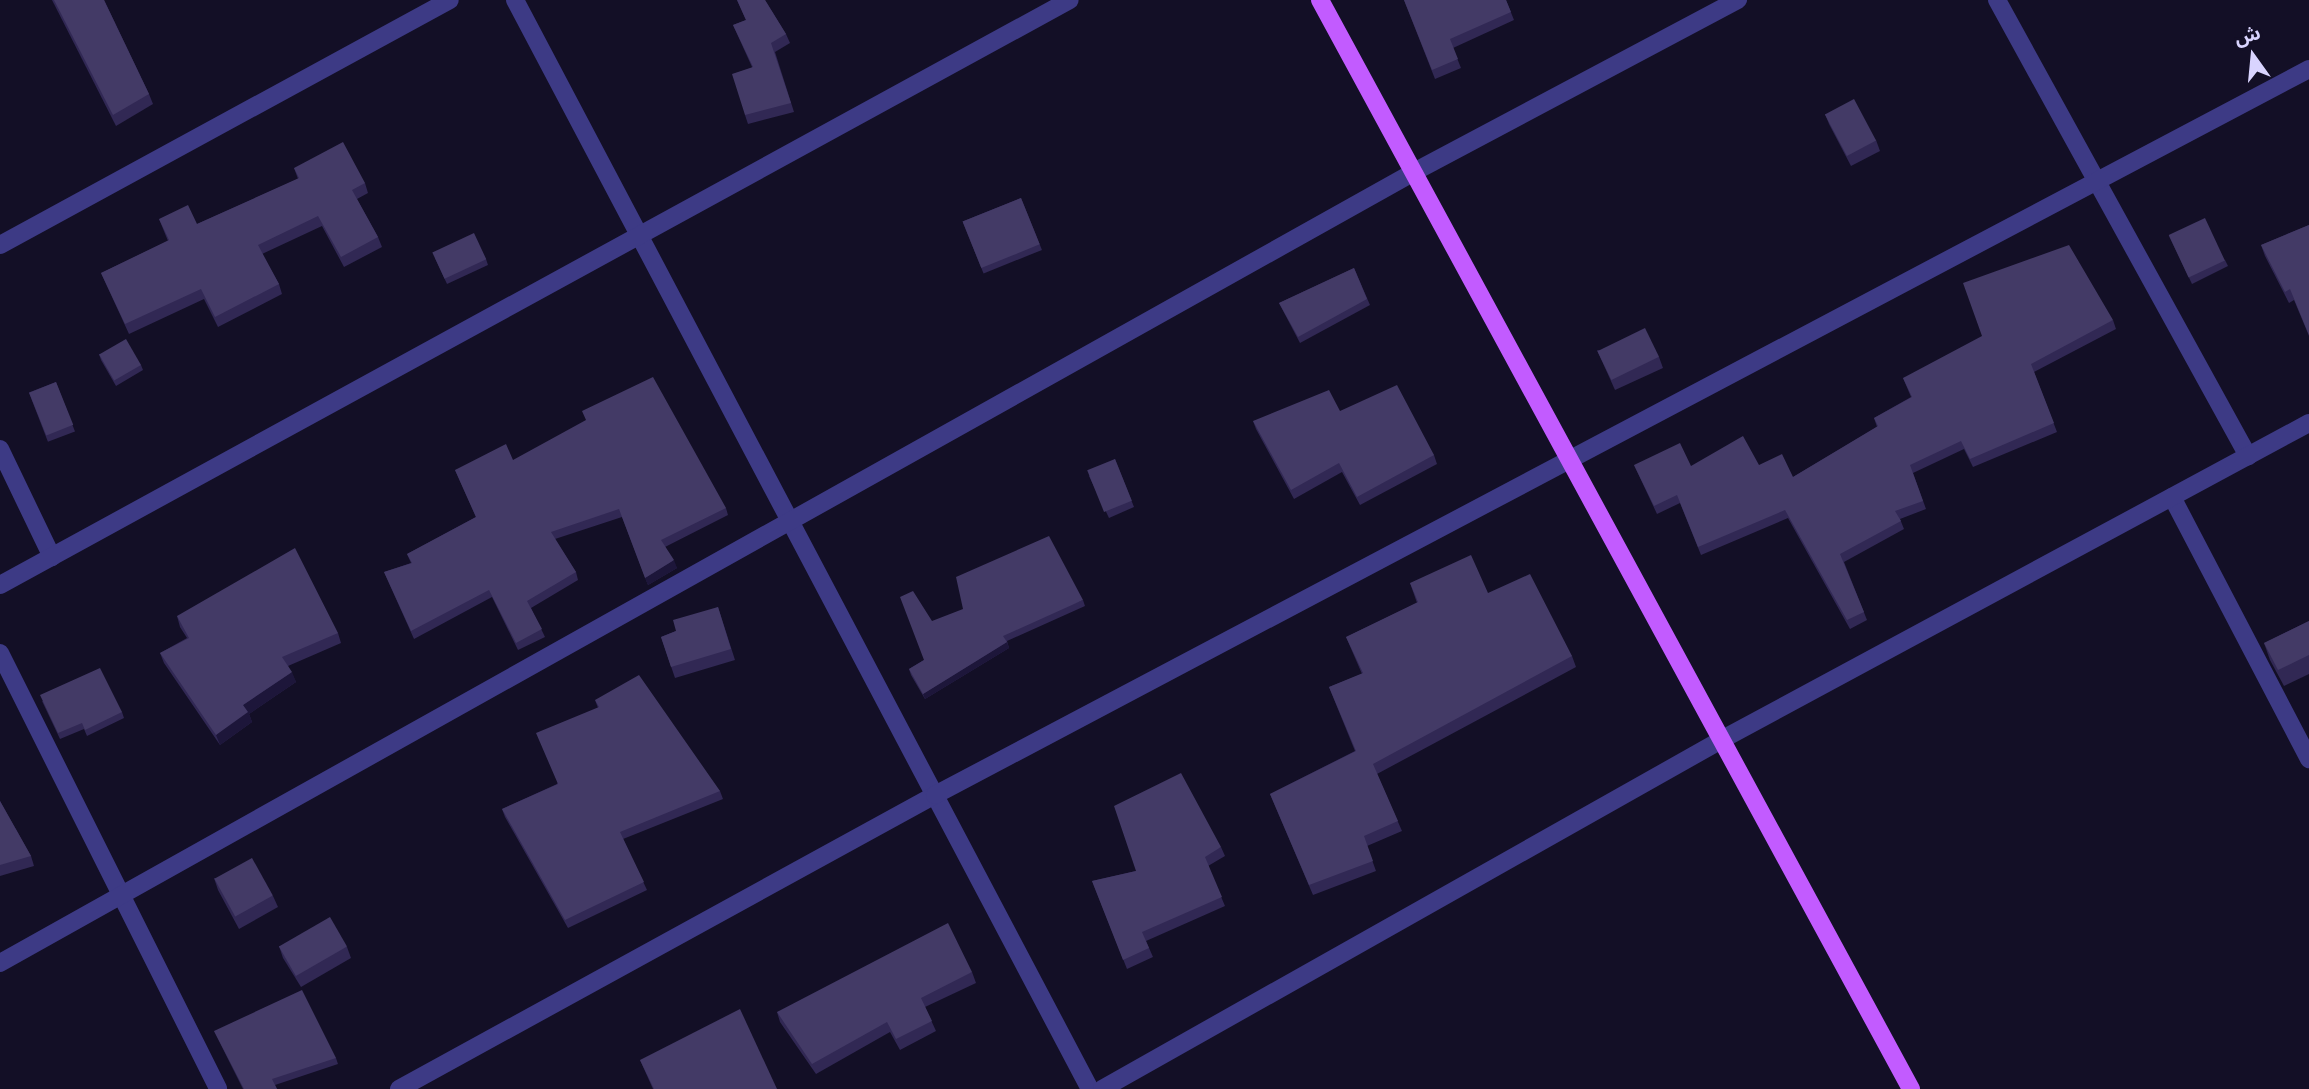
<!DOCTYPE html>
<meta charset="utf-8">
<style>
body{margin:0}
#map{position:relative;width:2309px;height:1089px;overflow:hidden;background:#130f26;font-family:"Space Grotesk","Noto Sans Arabic",sans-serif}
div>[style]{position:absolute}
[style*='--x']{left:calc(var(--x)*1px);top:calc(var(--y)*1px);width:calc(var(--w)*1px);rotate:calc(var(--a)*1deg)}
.minor>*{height:18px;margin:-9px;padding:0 9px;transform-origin:9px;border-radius:9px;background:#3d3a85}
.major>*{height:18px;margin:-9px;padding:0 9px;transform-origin:9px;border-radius:9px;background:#c25bff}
.wall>*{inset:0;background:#312854;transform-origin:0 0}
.shaded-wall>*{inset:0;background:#1d163a}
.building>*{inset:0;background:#433a66;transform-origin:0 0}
span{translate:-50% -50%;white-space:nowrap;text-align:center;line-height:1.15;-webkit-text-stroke:5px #130f26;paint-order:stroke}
.north{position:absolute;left:2218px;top:21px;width:70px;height:70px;-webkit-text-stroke:5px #130f26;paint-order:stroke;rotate:345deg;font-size:19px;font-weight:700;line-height:28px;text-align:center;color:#d9d4ff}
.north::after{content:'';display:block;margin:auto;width:24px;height:32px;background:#d9d4ff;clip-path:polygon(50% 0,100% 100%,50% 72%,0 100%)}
</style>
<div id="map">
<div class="minor">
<div style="--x:515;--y:0;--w:1231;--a:62.17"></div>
<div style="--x:1997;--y:0;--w:521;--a:61.17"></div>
<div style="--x:0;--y:245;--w:512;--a:-28.57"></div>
<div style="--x:0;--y:449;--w:120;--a:64.3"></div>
<div style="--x:2172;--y:497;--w:296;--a:62.4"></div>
<div style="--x:0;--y:585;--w:1219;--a:-28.67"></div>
<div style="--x:0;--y:653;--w:487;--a:63.4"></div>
<div style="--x:0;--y:963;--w:1620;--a:-29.22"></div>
<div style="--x:1414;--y:172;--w:367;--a:-28"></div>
<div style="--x:399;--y:1089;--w:611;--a:-28.75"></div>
<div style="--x:935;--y:795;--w:1554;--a:-27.85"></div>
<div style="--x:1102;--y:1089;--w:711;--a:-29.41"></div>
<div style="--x:1721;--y:740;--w:668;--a:-28.33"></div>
</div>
<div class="major">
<div style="--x:1320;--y:0;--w:1239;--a:61.51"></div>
</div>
<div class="wall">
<div style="clip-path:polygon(52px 0,104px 0,149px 94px,153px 104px,116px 126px)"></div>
<div style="clip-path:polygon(737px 0,765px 0,786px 34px,790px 43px,775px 52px,794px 112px,748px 124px,745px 115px,752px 67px,733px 25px,746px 20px)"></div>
<div style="clip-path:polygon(1404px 0,1506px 0,1514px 20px,1453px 48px,1461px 68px,1435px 79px)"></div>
<div style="clip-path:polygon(1825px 114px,1876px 140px,1880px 151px,1851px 166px,1829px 124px)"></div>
<div style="clip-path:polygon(294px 168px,365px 183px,368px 193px,357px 199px,378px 237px,382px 247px,344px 267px,322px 226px,262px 254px,279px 284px,282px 294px,218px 327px,204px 299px,129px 334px,101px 273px,168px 241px,159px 219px,197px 224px,298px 179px)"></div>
<div style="left:1021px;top:198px;width:56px;height:63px;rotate:68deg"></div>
<div style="clip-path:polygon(2309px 225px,2309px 336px,2294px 300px,2289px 303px,2265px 256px,2261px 245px)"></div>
<div style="clip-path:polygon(2169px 236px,2225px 260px,2228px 266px,2192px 284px)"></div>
<div style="clip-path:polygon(435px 258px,486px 259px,488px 265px,447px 284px)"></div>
<div style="clip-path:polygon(1354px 268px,1370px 305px,1300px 343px,1279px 303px)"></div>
<div style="clip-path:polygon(2113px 320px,2116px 329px,2034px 372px,2057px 432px,1973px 467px,1964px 449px,1913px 473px,1926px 509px,1900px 519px,1904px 529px,1844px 562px,1867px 620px,1850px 629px,1788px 518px,1701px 555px,1680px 503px,1657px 514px,1634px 465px,1691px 466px,1759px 465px,1793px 477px,1877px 427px,1874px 418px,1911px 397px,1903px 378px)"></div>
<div style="clip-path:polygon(1597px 350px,1659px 357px,1663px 368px,1615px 390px)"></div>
<div style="clip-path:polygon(99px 354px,141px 365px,143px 370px,116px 386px,101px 360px)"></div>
<div style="left:56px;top:382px;width:53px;height:29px;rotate:69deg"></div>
<div style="clip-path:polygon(1340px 411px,1434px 455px,1437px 464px,1360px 505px,1342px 472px,1294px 499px,1256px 429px,1253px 421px)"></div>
<div style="clip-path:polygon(1115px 459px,1134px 507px,1109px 518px,1089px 476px)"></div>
<div style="clip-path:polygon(513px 460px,726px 508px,728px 515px,665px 547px,677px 568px,648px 585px,622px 517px,555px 539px,576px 572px,578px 580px,531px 608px,545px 637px,518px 650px,492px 597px,414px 639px,384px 572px,411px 563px,407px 554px,476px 517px,455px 470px)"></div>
<div style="clip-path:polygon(1410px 583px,1488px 593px,1572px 656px,1576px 667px,1377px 774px,1402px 831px,1367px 846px,1376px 871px,1313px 895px,1270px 794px,1355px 751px,1329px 687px,1362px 674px,1346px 637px,1417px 603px)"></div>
<div style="clip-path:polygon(1083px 600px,1085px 606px,1007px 641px,1009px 648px,925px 699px,911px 675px,909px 669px,924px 660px)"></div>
<div style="clip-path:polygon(718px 607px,735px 660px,675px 678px,661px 637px,676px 631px)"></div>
<div style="clip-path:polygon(177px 616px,338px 633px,341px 643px,288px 666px,296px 682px,249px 714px,252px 722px,220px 745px,164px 663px,160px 653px,187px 638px,180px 627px)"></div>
<div style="clip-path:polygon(2309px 621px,2309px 674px,2284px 686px,2270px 660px,2264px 643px)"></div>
<div style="clip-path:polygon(595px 700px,720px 791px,723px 799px,623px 839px,647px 890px,568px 928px,505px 817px,502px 809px,557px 784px,598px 708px)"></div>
<div style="clip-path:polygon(42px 701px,122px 712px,124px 718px,87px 736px,84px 729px,60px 739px)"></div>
<div style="clip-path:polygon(0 801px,31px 856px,34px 866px,0 876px)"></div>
<div style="clip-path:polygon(1221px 847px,1225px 856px,1208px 866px,1225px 906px,1146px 941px,1153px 957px,1127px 969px,1092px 881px,1136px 871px)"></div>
<div style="clip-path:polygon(214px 878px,273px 896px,278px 907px,239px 929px,218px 890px)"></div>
<div style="clip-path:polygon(279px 946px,347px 947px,351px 958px,301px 987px,283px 958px)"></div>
<div style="clip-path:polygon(972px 972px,976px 983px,925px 1007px,936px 1031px,900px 1050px,890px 1032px,816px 1074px,780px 1022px,777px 1012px)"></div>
<div style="clip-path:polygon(214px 1031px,336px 1058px,338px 1064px,275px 1085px,277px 1089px,243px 1089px)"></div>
<div style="clip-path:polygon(640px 1060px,777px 1089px,653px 1089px)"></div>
</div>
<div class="shaded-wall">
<div style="clip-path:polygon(674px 560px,677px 568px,648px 585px,645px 578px)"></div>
<div style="clip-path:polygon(1007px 642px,1009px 648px,925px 699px,923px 694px)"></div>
<div style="clip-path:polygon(292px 672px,296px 682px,249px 714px,252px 722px,220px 745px,216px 735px,243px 705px)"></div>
</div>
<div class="building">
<div style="clip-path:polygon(54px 0,104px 0,149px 94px,113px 115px)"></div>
<div style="clip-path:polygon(737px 0,765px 0,786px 34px,771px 43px,791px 103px,745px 115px,732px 74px,753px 67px,733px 25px,746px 20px)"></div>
<div style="clip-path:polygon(1404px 0,1506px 0,1511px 12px,1450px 39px,1458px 59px,1432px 70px)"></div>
<div style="left:1854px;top:99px;width:47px;height:33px;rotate:62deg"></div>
<div style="clip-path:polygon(343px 142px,365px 183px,352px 190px,378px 237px,341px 257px,318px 216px,258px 245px,279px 284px,215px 317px,201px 289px,125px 324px,101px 273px,169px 240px,159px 219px,188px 205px,197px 224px,299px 178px,294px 168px)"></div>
<div style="left:1021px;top:198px;width:50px;height:63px;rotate:68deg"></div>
<div style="left:2205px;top:218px;width:47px;height:40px;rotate:65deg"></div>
<div style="clip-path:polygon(2309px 225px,2309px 335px,2290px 289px,2285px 292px,2261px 245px)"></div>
<div style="left:474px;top:233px;width:29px;height:46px;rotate:65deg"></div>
<div style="clip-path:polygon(2069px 245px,2113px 320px,2031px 364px,2054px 423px,1970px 459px,1961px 441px,1910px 465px,1923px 501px,1895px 511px,1901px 521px,1840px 554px,1864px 612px,1847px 620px,1785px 510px,1698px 547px,1677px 495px,1654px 506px,1634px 465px,1680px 443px,1691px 466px,1743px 436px,1759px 465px,1782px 454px,1793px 477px,1878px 426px,1874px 418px,1912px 397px,1903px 378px,1982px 336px,1963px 283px)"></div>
<div style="clip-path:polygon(1354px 268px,1367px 299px,1298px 337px,1279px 303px)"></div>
<div style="left:1645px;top:328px;width:32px;height:53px;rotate:64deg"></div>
<div style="left:126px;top:339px;width:30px;height:31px;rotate:60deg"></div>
<div style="clip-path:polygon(653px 377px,726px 508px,661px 540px,674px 560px,645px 578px,619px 509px,551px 532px,576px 572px,527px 601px,542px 629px,516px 643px,489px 590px,411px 631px,384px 572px,412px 563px,407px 554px,476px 517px,455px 470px,506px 444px,513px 460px,586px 420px,582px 411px)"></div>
<div style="left:56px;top:382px;width:46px;height:29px;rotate:68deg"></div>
<div style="clip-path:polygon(1397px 385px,1434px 455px,1357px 497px,1339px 463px,1291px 490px,1253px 421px,1329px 390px,1340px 411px)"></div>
<div style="left:1115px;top:459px;width:45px;height:30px;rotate:68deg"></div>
<div style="clip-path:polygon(1049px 536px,1083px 600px,1003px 636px,1007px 642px,923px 694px,909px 669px,924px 660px,900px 597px,913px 591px,932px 621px,963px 609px,956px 577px)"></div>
<div style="clip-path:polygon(295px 548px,338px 633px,282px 657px,292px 672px,243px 705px,248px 712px,216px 735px,160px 653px,189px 638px,177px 616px)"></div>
<div style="clip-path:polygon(1471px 555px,1488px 593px,1530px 574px,1572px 656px,1373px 764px,1398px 821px,1364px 836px,1373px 861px,1309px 885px,1270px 794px,1356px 751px,1329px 687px,1363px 673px,1346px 637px,1418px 602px,1410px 583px)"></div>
<div style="clip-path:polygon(718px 607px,731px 649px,671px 667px,661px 637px,676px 631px,673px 620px)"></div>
<div style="clip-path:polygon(2309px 621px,2309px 655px,2278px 670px,2264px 643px)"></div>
<div style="clip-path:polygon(100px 668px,122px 712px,85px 730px,82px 723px,58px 733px,40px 695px)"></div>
<div style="clip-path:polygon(639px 675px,720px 791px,620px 832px,644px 882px,565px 920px,502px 809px,558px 784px,536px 733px,599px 707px,595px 700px)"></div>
<div style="clip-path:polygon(1181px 773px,1221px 847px,1205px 857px,1222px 897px,1142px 932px,1149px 948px,1123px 960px,1092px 881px,1136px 871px,1114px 806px)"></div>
<div style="clip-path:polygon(0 801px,31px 856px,0 865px)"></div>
<div style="left:252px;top:858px;width:43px;height:43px;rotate:61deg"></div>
<div style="left:330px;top:917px;width:34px;height:59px;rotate:60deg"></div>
<div style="clip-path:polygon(948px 923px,972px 972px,921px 998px,932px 1021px,896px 1039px,887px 1022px,812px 1064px,777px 1012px)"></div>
<div style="clip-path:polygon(302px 990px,336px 1058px,272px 1079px,277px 1089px,244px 1089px,214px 1031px)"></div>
<div style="clip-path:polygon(740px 1009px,777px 1089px,654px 1089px,640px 1060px)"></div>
</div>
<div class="north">ش</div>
</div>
